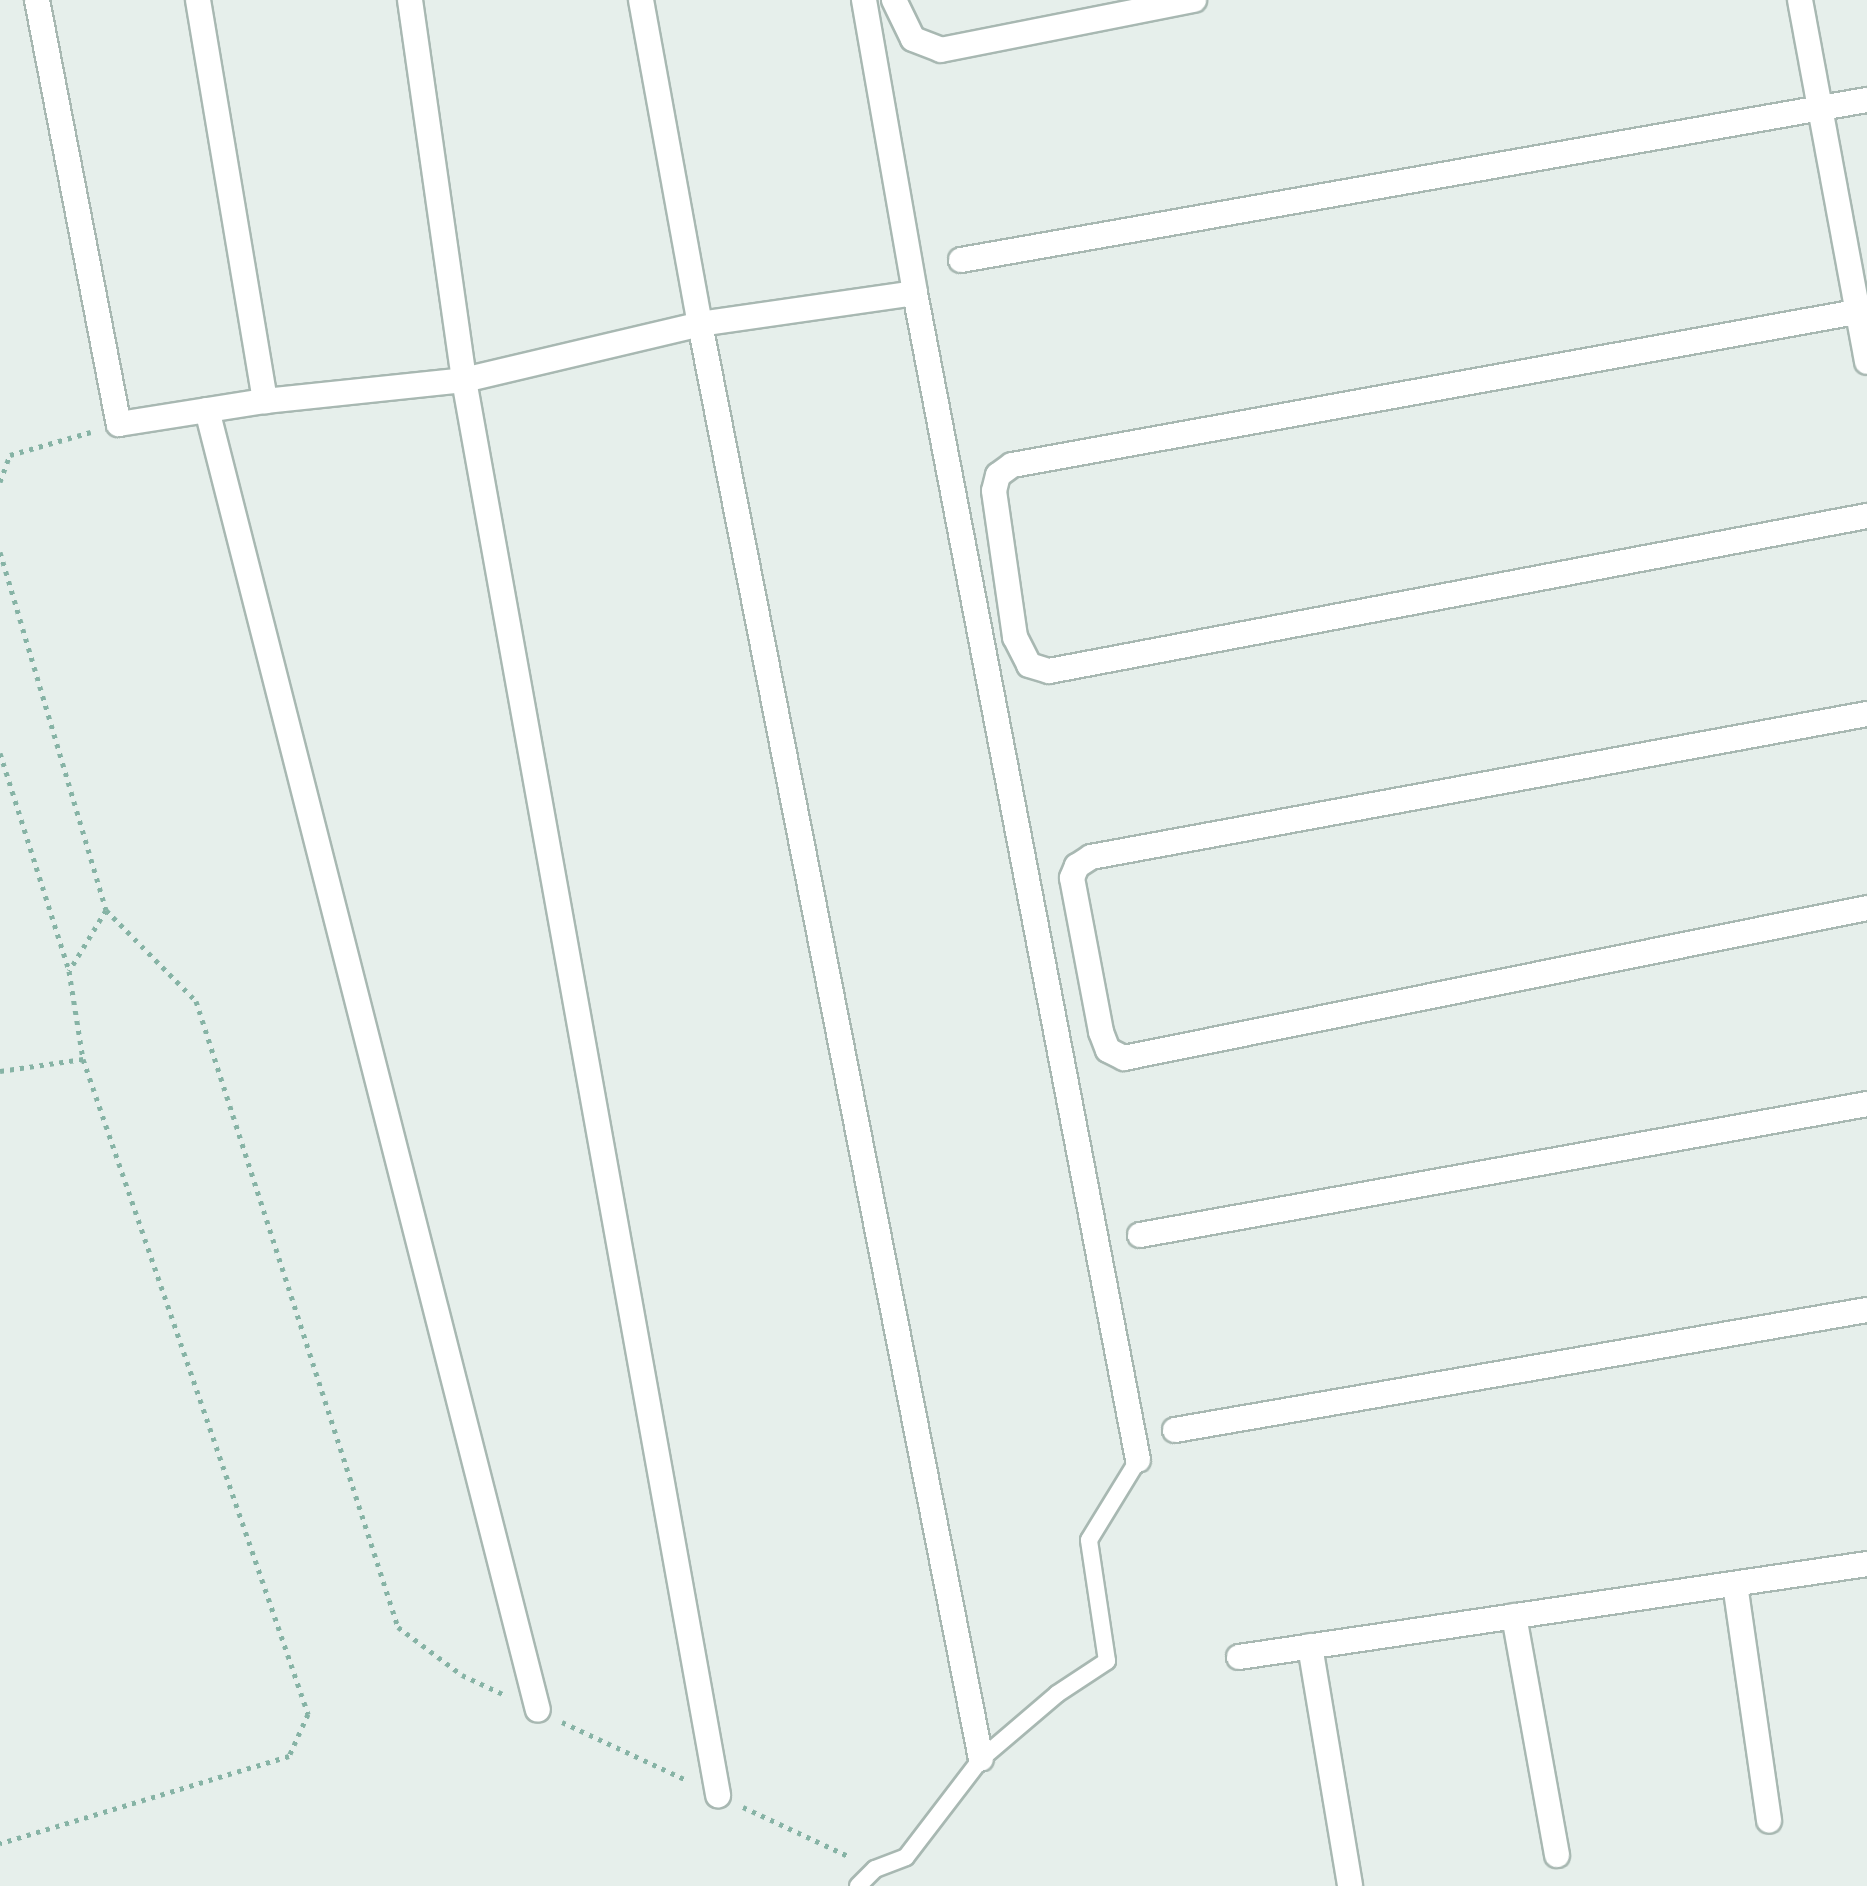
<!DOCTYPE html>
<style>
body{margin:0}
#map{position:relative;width:1867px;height:1886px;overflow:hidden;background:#e6efeb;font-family:Manrope,sans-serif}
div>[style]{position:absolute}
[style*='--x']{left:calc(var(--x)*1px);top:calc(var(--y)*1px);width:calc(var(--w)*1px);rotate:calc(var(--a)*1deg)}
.path>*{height:5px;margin-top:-2.5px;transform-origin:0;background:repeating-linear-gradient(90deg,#86b3a5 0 4px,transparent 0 10px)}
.roads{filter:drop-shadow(2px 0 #a8b8b2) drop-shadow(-2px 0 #a8b8b2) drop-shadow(0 2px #a8b8b2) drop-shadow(0 -2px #a8b8b2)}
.service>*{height:16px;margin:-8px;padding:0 8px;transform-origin:8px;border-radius:8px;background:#fff}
.minor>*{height:24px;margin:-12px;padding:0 12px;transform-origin:12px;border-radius:12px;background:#fff}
span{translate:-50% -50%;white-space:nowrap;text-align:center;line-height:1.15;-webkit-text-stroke:6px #f7fbf9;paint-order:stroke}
</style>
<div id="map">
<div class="path">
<div style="--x:0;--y:482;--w:29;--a:-70"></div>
<div style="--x:10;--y:455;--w:84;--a:-15.9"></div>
<div style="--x:0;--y:552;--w:373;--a:73.5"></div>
<div style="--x:106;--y:910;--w:71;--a:121.2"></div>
<div style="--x:69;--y:971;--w:89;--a:81"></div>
<div style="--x:83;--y:1059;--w:693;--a:71.04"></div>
<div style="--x:308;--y:1714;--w:46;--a:114.3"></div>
<div style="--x:289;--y:1756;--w:302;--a:163.2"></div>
<div style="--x:0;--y:753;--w:229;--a:72.4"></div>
<div style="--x:106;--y:910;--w:128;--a:45.3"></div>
<div style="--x:196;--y:1001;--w:658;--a:72.12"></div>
<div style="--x:398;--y:1627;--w:80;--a:36.9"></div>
<div style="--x:462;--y:1675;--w:45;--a:24.9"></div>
<div style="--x:0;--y:1071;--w:84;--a:-8.2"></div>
<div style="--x:562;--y:1722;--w:135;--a:25"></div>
<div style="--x:743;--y:1807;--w:118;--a:25"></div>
</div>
<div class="roads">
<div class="service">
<div style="--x:858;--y:1886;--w:24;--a:-45"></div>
<div style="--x:875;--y:1869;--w:33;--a:-21"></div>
<div style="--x:906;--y:1857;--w:123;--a:-52.6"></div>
<div style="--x:981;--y:1759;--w:100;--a:-40.5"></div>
<div style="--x:1057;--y:1694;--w:60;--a:-33.4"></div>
<div style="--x:1107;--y:1661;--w:122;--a:-98.5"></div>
<div style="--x:1089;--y:1540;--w:94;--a:-58.5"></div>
</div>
<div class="minor">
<div style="--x:37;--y:0;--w:432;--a:79.1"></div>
<div style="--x:119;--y:424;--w:148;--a:-9"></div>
<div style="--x:265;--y:401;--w:200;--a:-6"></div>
<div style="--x:464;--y:380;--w:243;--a:-13.3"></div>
<div style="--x:700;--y:324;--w:217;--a:-8.2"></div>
<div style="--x:198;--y:0;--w:407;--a:80.5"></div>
<div style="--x:410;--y:0;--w:384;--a:81.9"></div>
<div style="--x:464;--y:380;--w:1438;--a:79.82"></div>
<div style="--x:641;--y:0;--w:329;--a:79.7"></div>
<div style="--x:700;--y:324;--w:1462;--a:78.92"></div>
<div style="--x:864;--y:0;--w:297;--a:80.1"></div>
<div style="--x:915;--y:293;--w:1188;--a:79.18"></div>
<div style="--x:894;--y:0;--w:43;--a:64"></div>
<div style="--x:913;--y:39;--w:30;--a:21"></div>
<div style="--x:941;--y:50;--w:258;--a:-11.2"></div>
<div style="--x:1800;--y:0;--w:368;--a:79.5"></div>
<div style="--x:961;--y:260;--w:920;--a:-10.02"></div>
<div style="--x:1867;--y:310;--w:869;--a:169.72"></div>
<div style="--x:1012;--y:465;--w:17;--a:144"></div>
<div style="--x:998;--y:475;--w:16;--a:104"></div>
<div style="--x:994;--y:491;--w:148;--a:81.8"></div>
<div style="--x:1015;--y:637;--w:31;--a:63"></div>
<div style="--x:1029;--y:665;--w:21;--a:17"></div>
<div style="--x:1049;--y:671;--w:833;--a:-10.73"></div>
<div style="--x:207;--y:410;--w:1341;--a:75.72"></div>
<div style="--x:1867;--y:714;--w:789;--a:169.56"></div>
<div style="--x:1091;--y:857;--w:17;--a:147"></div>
<div style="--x:1077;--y:866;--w:13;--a:113"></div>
<div style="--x:1072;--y:878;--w:157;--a:79.3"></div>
<div style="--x:1101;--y:1032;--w:19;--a:69"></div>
<div style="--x:1108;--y:1050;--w:18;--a:27"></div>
<div style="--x:1124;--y:1058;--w:758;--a:-11.41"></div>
<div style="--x:1140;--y:1235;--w:739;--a:-10.21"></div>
<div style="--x:1175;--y:1430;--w:702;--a:-9.84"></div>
<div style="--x:1735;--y:1584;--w:239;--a:81.8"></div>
<div style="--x:1514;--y:1616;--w:243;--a:79.8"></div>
<div style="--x:1310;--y:1646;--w:243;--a:80.5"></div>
<div style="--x:1239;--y:1657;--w:635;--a:-8.42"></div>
</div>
</div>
</div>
